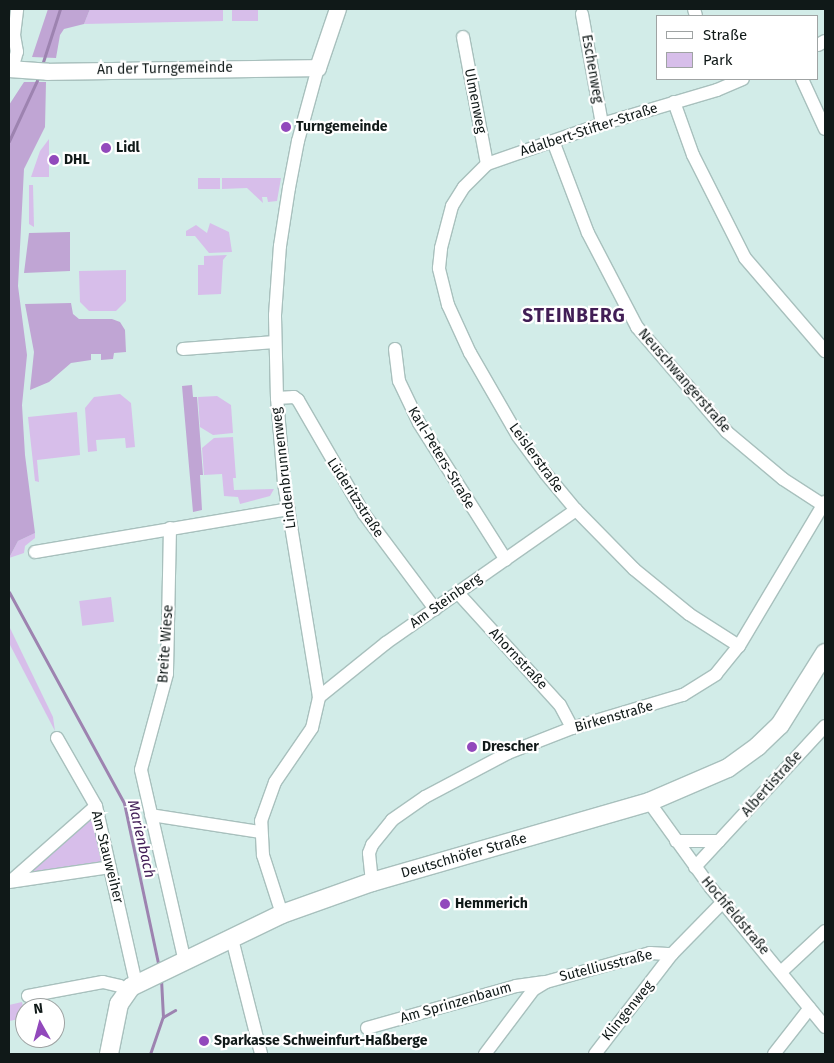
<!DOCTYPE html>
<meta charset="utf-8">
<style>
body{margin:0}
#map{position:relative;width:834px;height:1063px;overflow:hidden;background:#d2ece8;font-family:"Fira Sans",sans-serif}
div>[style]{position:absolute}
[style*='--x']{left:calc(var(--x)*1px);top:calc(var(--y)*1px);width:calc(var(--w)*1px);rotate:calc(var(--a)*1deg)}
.green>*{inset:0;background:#d7beea;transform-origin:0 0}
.forest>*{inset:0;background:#c0a5d4}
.stream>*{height:3px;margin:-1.5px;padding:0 1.5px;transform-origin:1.5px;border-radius:1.5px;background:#9d83b0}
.roads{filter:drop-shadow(1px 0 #a8c0bd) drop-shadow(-1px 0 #a8c0bd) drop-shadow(0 1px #a8c0bd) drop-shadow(0 -1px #a8c0bd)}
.minor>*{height:12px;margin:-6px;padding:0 6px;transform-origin:6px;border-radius:6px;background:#fff}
.tertiary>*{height:16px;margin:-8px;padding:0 8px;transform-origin:8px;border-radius:8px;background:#fff}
.secondary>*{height:18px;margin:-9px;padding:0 9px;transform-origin:9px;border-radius:9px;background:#fff}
.dots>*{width:14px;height:14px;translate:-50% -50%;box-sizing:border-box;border:2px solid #fff;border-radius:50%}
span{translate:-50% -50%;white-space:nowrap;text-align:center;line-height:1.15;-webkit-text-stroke:4.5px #fff;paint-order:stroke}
.street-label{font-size:14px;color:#101918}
.poi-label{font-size:14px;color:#101918;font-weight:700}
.left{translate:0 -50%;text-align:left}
.water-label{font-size:15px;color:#401c55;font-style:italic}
.district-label{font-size:19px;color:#411e55;font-weight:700;letter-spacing:1px}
.frame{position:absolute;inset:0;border:10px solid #101918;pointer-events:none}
.legend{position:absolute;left:656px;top:15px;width:162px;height:65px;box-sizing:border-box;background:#fff;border:1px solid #9fa3a3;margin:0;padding:6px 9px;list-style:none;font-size:15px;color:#101918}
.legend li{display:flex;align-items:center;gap:10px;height:25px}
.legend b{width:25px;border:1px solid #9fa3a3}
.north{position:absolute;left:15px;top:998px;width:50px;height:50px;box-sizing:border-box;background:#fff;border:1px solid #9fa3a3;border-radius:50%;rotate:353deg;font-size:14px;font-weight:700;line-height:20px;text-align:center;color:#101918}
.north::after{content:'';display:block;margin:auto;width:18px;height:22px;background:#9249bc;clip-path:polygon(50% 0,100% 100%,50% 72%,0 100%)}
</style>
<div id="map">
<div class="green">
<div style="clip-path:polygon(90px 9px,223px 9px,223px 21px,84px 24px)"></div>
<div style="left:232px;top:9px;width:26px;height:12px"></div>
<div style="clip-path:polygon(49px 139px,49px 177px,31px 177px,40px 151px)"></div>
<div style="left:220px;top:178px;width:11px;height:22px;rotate:90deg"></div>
<div style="clip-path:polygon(222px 178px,281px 178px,277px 201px,268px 202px,267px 197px,262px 197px,263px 203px,247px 188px,222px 189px)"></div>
<div style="clip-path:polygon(29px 185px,33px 185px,34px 227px,29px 224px)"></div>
<div style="clip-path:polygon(210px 223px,229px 232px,232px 252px,209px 253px,195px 236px,186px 236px,186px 231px,196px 225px,207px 233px)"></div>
<div style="clip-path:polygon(227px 255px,223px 260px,221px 294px,198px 295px,198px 265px,204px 265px,204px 256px)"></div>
<div style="clip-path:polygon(126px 270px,126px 301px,116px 311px,89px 311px,80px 302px,79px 271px)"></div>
<div style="clip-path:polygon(120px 394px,131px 403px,135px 447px,126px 448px,125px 438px,96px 440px,97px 451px,88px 452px,85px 408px,94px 397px)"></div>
<div style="clip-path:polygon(217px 396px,231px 405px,233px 433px,213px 435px,200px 427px,198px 397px)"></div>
<div style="clip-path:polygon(77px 412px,80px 455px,37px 460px,39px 482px,35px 481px,28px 417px)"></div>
<div style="clip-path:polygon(233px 437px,236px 478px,233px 478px,234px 490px,274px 489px,270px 496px,240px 504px,238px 497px,224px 496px,222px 474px,204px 475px,202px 448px,214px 438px)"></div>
<div style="clip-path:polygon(35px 533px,35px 538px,25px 546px,24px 553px,9px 558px,18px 541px)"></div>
<div style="left:111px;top:597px;width:25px;height:32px;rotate:83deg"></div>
<div style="clip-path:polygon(9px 626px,53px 717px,55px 731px,9px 643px)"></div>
<div style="clip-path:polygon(91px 818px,102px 862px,31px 874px,29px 872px)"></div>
<div style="clip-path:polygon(22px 1002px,25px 1018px,9px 1021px,9px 1005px)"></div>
</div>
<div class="forest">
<div style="clip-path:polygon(48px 9px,90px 9px,84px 24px,64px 29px,60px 35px,56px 58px,32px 57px)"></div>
<div style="clip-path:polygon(24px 82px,46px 82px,45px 127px,24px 169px,18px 286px,27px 355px,22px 405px,25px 455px,35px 533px,18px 541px,9px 558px,9px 105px)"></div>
<div style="clip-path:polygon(70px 232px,70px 271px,24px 273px,29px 233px)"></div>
<div style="clip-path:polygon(71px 303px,73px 314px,79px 319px,112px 319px,120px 322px,125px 330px,126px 352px,114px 353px,113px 359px,101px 360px,101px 354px,91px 354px,91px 360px,71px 363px,49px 382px,30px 390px,34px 352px,25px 304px)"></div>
<div style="clip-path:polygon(192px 385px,193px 397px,197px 397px,203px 475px,200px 475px,202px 510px,193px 512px,182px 386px)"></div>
</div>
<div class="stream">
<div style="--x:42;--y:65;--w:59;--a:-72.2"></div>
<div style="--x:9;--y:141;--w:72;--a:-65.2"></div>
<div style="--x:9;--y:592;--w:240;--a:61.4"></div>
<div style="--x:124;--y:803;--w:169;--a:78"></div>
<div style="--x:163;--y:1017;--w:14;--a:-30"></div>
<div style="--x:150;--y:1054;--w:39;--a:-71"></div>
<div style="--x:163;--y:1017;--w:38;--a:-93"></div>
</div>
<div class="roads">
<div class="minor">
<div style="--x:694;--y:9;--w:7;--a:74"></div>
<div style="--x:582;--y:14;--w:112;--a:79.7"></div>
<div style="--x:463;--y:37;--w:129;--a:79.3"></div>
<div style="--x:818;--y:45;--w:8;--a:-30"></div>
<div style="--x:12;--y:69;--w:18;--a:-74"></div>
<div style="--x:17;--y:52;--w:17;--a:-100"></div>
<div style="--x:14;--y:35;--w:26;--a:-83"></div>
<div style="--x:802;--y:79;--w:55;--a:65.3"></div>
<div style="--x:674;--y:102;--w:56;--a:70.3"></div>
<div style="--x:693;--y:155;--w:115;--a:63.2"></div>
<div style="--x:745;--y:258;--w:123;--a:49.3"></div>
<div style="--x:553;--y:141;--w:98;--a:69.2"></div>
<div style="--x:588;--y:233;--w:106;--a:62.5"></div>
<div style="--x:637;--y:327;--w:138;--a:49.4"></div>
<div style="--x:727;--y:432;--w:73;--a:40"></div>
<div style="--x:783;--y:479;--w:48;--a:33"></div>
<div style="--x:183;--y:349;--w:92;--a:-4.4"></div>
<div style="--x:395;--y:349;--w:32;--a:83"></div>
<div style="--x:399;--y:381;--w:47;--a:64.5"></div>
<div style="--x:419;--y:423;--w:162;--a:57.6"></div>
<div style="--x:277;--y:398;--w:17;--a:-3"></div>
<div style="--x:294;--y:397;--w:5;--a:37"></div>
<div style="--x:298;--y:400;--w:132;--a:59.9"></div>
<div style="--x:364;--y:514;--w:119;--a:53.2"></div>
<div style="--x:170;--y:528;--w:146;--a:91.2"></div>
<div style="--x:167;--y:674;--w:99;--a:105.2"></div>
<div style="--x:141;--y:770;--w:197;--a:77.1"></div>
<div style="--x:35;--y:552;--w:257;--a:-9.6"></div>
<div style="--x:458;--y:593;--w:151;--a:47.7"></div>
<div style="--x:560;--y:705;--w:26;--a:62"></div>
<div style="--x:739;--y:646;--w:59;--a:-147.4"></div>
<div style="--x:689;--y:614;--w:71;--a:-140.7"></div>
<div style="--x:634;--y:569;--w:83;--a:-134.5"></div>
<div style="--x:576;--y:510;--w:47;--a:-129.8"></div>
<div style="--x:546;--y:474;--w:47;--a:-126.4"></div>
<div style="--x:518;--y:436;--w:96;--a:-120"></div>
<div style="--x:470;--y:353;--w:53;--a:-114.6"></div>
<div style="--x:448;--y:305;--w:38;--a:-104"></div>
<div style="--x:439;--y:268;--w:20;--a:-84"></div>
<div style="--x:441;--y:248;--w:43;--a:-75.3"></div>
<div style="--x:452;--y:206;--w:22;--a:-58"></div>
<div style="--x:464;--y:187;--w:33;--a:-45"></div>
<div style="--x:487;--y:164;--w:122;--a:-19.2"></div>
<div style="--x:602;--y:124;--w:120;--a:-16.5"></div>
<div style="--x:717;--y:90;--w:28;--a:-23"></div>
<div style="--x:319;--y:697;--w:86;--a:-38.9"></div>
<div style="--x:386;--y:643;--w:232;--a:-35"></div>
<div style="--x:57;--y:738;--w:78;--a:60.2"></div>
<div style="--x:96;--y:806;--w:182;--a:77.3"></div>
<div style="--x:649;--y:802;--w:106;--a:54.2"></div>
<div style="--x:711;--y:888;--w:180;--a:50.6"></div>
<div style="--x:151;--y:815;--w:110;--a:8.9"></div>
<div style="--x:676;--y:841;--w:43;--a:0"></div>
<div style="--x:695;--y:867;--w:192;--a:-47.3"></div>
<div style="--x:11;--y:881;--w:113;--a:-41.4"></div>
<div style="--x:9;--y:882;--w:102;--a:-8.4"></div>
<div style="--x:372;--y:882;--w:29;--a:-96"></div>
<div style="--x:369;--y:853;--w:9;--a:-69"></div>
<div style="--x:372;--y:845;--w:32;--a:-51"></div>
<div style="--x:392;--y:820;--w:40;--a:-34.9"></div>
<div style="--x:425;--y:797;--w:94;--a:-27.9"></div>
<div style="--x:508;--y:753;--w:69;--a:-21.3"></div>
<div style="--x:572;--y:728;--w:116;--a:-16.6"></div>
<div style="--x:683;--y:695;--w:39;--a:-32"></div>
<div style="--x:716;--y:674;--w:36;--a:-51"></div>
<div style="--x:739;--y:646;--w:168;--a:-59.2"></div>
<div style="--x:282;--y:914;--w:62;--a:-107.9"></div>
<div style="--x:263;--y:855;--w:34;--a:-93"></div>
<div style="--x:261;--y:821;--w:41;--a:-70.3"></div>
<div style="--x:275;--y:782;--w:65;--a:-55.6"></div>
<div style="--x:312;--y:728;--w:32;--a:-77"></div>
<div style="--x:319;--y:697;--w:217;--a:-99.3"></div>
<div style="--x:284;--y:483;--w:85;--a:-94.7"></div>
<div style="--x:277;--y:398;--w:83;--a:-91.4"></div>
<div style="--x:275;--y:315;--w:69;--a:-85.9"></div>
<div style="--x:280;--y:246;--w:59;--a:-81.2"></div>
<div style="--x:289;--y:188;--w:48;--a:-79.2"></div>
<div style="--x:298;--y:141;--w:76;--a:-74.7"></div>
<div style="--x:232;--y:939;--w:119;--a:75.8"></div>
<div style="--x:781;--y:972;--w:60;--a:-43"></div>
<div style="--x:28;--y:996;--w:76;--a:-10.6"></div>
<div style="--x:103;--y:982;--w:17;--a:13"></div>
<div style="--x:120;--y:986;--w:8;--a:50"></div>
<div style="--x:367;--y:1028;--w:155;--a:-15.7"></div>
<div style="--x:516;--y:986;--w:27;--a:-8"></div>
<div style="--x:485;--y:1054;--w:80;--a:-53.1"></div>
<div style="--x:533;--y:990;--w:15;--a:-32"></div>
<div style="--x:546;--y:982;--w:108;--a:-15.6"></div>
<div style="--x:650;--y:953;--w:22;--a:3"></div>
<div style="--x:595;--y:1054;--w:126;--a:-52.4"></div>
<div style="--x:672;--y:954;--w:73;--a:-45.6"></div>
<div style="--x:774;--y:1054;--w:58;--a:-52"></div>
</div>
<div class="tertiary">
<div style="--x:9;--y:69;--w:39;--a:4"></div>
<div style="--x:48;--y:72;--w:270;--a:-0.8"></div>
<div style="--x:318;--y:68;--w:62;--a:-71.3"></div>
</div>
<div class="secondary">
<div style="--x:109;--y:1054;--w:51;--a:-78.7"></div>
<div style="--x:119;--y:1004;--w:21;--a:-55"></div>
<div style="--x:131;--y:987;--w:168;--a:-25.8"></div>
<div style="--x:282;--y:914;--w:96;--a:-19.6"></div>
<div style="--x:372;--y:882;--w:288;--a:-16.1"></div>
<div style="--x:649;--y:802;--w:86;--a:-23.3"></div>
<div style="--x:728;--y:768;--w:37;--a:-36"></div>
<div style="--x:758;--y:746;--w:30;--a:-44"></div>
<div style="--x:780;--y:725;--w:85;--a:-58"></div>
</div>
</div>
<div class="dots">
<div style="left:286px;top:127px;background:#9249bc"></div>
<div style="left:106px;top:148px;background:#9249bc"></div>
<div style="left:54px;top:160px;background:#9249bc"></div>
<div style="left:472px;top:747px;background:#9249bc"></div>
<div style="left:445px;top:904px;background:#9249bc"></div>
<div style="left:204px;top:1041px;background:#9249bc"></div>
</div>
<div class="street-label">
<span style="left:165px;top:69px;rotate:-1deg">An der Turngemeinde</span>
<span style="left:592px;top:69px;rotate:80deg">Eschenweg</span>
<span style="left:475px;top:101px;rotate:79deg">Ulmenweg</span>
<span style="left:589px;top:130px;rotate:-18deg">Adalbert-Stifter-Straße</span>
<span style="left:684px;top:381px;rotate:49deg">Neuschwangerstraße</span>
<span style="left:441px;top:458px;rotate:59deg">Karl-Peters-Straße</span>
<span style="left:536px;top:458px;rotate:54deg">Leislerstraße</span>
<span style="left:284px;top:468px;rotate:-97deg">Lindenbrunnenweg</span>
<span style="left:355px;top:498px;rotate:57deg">Lüderitzstraße</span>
<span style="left:446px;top:601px;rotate:-35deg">Am Steinberg</span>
<span style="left:166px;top:644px;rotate:-86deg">Breite Wiese</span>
<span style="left:518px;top:659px;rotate:47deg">Ahornstraße</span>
<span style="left:614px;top:717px;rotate:-16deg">Birkenstraße</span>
<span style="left:772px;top:784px;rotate:-48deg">Albertistraße</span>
<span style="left:464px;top:856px;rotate:-16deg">Deutschhöfer Straße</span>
<span style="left:107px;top:857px;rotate:76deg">Am Stauweiher</span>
<span style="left:735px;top:916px;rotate:50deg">Hochfeldstraße</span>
<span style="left:606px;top:966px;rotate:-14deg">Sutelliusstraße</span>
<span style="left:456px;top:1003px;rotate:-16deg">Am Sprinzenbaum</span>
<span style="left:628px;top:1011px;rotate:-51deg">Klingenweg</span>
</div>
<div class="poi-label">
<span class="left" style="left:296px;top:127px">Turngemeinde</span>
<span class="left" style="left:116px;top:148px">Lidl</span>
<span class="left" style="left:64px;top:160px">DHL</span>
<span class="left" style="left:482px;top:747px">Drescher</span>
<span class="left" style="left:455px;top:904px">Hemmerich</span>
<span class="left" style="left:214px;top:1041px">Sparkasse Schweinfurt-Haßberge</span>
</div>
<div class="water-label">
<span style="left:141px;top:839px;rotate:77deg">Marienbach</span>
</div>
<div class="district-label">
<span style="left:574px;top:316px">STEINBERG</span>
</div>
<div class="frame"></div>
<ul class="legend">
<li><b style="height:6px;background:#fff"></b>Straße</li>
<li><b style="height:14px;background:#d7beea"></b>Park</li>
</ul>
<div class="north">N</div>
</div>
